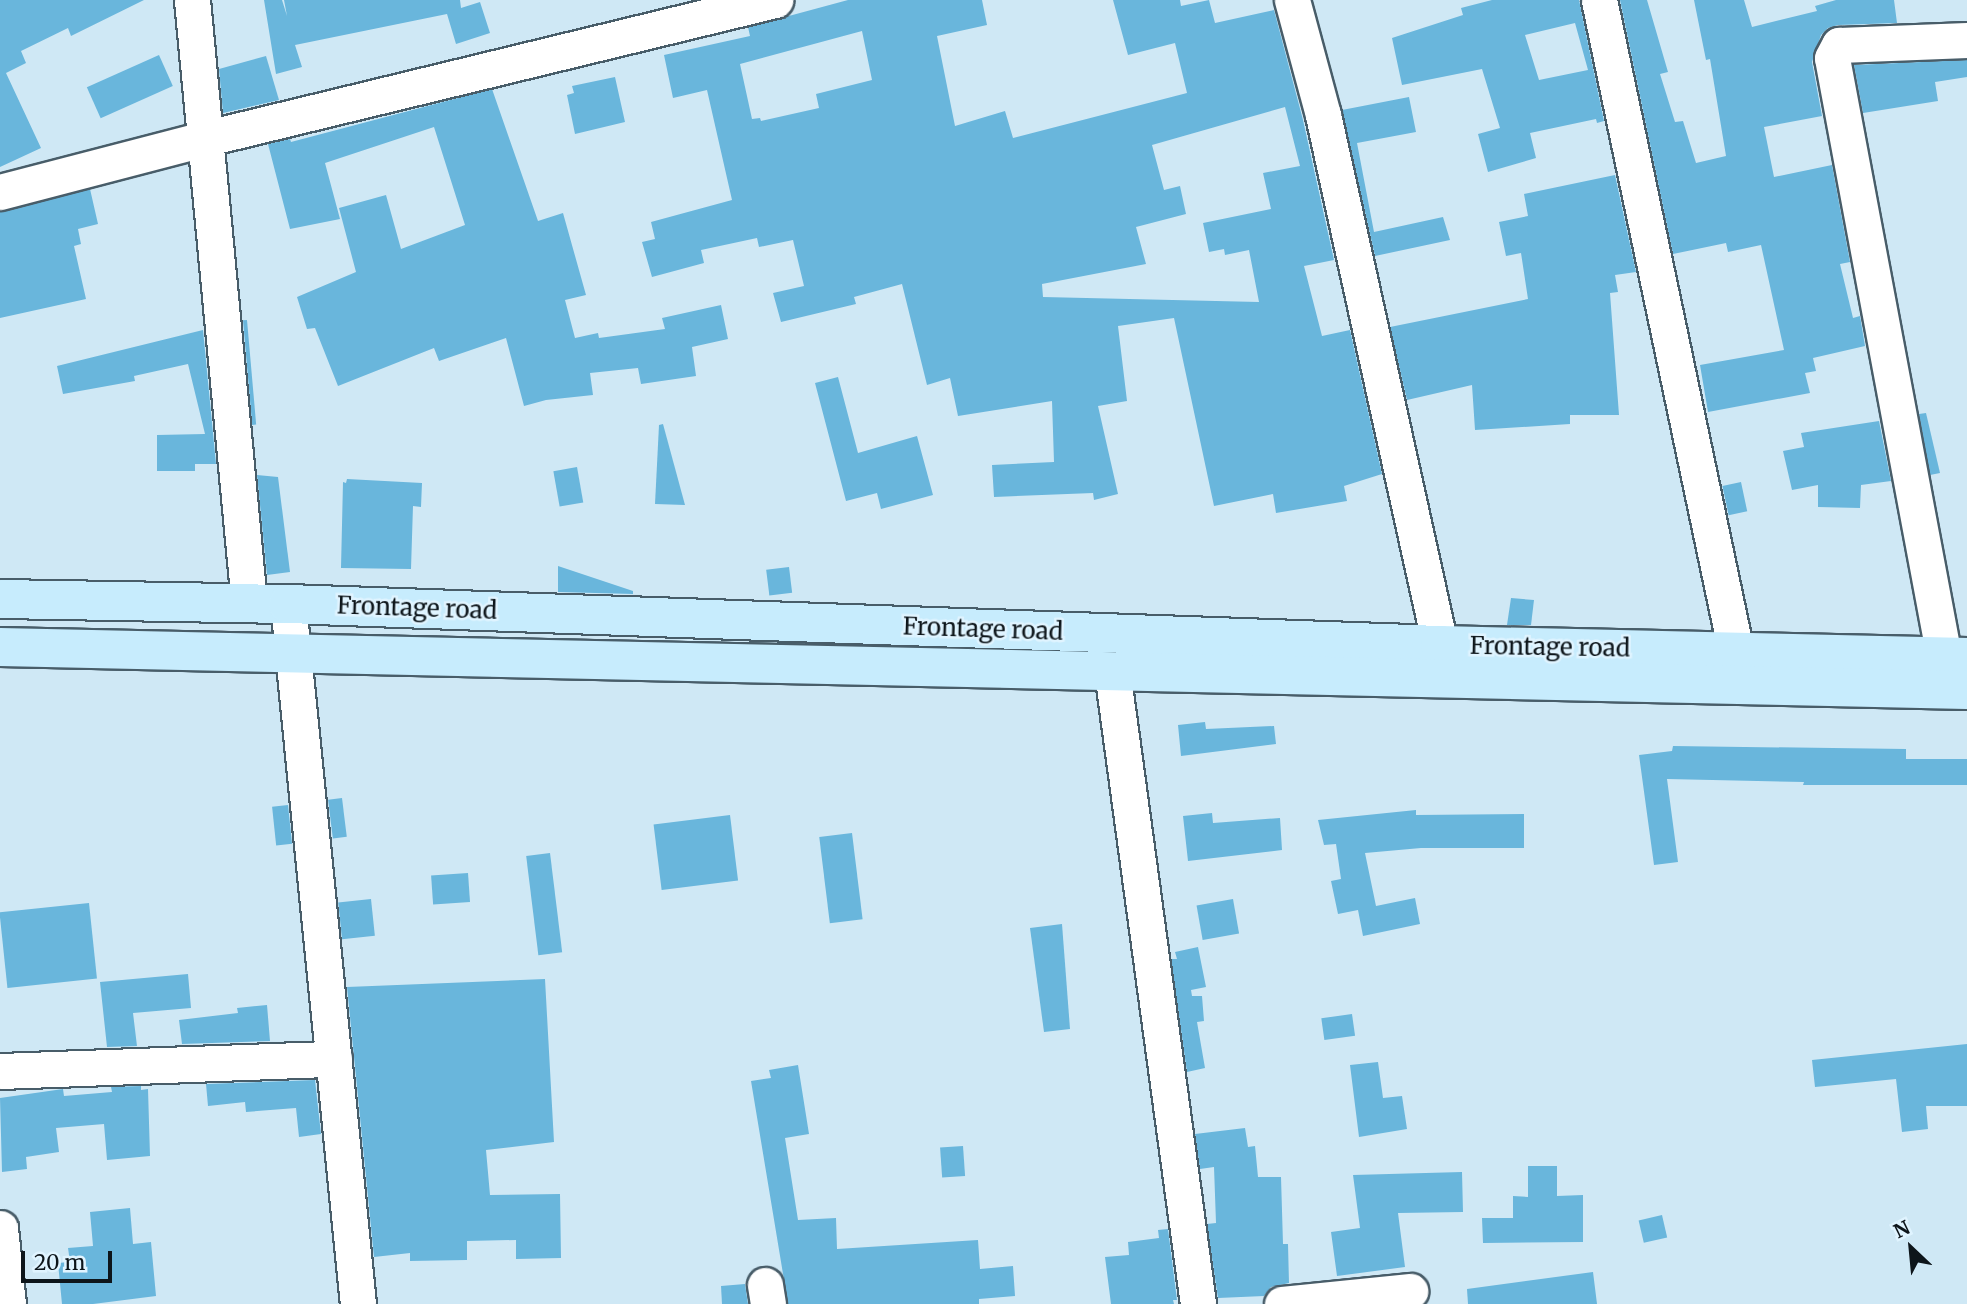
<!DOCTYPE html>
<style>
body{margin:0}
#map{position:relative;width:1967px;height:1304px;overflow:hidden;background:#cfe8f5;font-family:Merriweather,serif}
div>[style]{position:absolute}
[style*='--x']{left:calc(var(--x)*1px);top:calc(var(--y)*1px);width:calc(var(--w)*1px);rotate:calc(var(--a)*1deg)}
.building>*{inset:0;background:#69b6dc;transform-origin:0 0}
.roads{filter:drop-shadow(2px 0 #485d69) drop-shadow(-2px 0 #485d69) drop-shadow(0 2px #485d69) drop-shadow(0 -2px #485d69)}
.street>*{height:35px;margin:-17.5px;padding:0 17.5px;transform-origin:17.5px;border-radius:17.5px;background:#fff}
.secondary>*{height:38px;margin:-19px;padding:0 19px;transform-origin:19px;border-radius:19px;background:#c7ecfd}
span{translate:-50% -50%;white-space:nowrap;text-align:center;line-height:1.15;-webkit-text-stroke:5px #e0f4ff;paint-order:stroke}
.street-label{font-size:24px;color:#0d151a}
.north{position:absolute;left:1876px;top:1213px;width:70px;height:70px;-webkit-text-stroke:5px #e0f4ff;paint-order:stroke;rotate:334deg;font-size:19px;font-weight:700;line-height:28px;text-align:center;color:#0d151a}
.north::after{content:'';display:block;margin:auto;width:24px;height:32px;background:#0d151a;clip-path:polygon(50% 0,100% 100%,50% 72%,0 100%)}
.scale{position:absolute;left:21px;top:1251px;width:91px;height:32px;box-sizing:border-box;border:4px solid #0d151a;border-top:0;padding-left:9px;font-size:21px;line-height:24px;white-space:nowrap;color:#0d151a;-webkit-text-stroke:5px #e0f4ff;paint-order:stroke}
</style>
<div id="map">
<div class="building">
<div style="clip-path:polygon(0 0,144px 0,71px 36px,68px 28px,21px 51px,26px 63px,6px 73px,41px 148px,0 167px)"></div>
<div style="clip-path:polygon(264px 0,282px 0,287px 16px,284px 0,460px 0,461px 8px,480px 2px,490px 33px,456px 44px,447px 14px,295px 45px,302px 67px,276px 74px)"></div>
<div style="clip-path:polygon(evenodd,848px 0,982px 0,987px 25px,937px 36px,955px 126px,1005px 111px,1013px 138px,1187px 93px,1175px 43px,1128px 55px,1113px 0,1180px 0,1181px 6px,1209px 0,1215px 23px,1274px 10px,1303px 120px,1334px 260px,1304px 266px,1322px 336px,1350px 330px,1382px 474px,1344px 486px,1347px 501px,1276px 513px,1273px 494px,1214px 506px,1174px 318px,1118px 326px,1127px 401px,1098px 406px,1118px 494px,1094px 500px,1093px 493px,994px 497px,992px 465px,1054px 462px,1052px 401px,958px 416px,950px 378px,927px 385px,902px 284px,854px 297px,856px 304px,781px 322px,773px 293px,804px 286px,793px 240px,759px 247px,757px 238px,701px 250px,704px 263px,652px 277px,642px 242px,655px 239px,651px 222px,732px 200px,707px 90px,673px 98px,664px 55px,750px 36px,748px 27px,848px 0,862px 31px,872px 80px,816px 94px,819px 108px,761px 121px,760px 118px,752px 119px,740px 64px,862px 31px,848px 0,1285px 107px,1300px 166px,1263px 173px,1271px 209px,1203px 223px,1209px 252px,1224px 249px,1225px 255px,1249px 250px,1259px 302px,1043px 297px,1042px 284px,1146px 264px,1136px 227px,1186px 214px,1180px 186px,1164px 190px,1152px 145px,1285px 107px)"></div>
<div style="clip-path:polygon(evenodd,1492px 0,1579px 0,1604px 121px,1597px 123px,1596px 119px,1530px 133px,1536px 158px,1488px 172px,1478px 134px,1500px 128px,1482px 69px,1402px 85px,1392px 38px,1463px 15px,1461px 8px,1492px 0,1575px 23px,1588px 70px,1539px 80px,1525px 35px,1575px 23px)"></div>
<div style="clip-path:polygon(1620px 0,1647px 0,1668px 72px,1660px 74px,1675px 122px,1683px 121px,1696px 163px,1726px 156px,1710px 59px,1706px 60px,1694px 0,1744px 0,1752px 27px,1817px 11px,1815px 6px,1836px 0,1894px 0,1897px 23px,1838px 25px,1828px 28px,1821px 35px,1812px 62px,1822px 116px,1764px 127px,1774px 177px,1832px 165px,1850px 262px,1840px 264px,1853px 318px,1860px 316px,1865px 346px,1813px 358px,1816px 371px,1805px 373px,1810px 393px,1708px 412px,1700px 365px,1784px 350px,1761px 245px,1728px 252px,1726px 243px,1673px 254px)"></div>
<div style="left:159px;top:55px;width:34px;height:79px;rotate:66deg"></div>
<div style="clip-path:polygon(266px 56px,279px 100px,223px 113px,219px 69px)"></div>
<div style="clip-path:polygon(1967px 60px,1967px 77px,1935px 82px,1938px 101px,1863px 113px,1854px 65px)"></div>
<div style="clip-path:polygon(615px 77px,625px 122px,575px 134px,567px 95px,574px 93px,572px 86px)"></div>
<div style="clip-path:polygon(492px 89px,538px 221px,563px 213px,586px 295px,565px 300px,575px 338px,598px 333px,599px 338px,665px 329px,662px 318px,721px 305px,728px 339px,692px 347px,696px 376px,641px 384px,638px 368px,590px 373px,593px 395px,546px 400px,524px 406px,506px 338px,439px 361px,434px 348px,338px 386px,315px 328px,307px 329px,297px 297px,356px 272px,339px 208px,386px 195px,401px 249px,465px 225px,434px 127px,325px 163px,340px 219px,290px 229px,268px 144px,290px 139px,291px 142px)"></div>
<div style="clip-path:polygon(1409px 97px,1416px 132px,1357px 143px,1374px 232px,1443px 217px,1450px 240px,1375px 256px,1342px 110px)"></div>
<div style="clip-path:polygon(1615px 175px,1636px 272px,1615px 275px,1618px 292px,1610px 293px,1619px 415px,1570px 415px,1570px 424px,1475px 430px,1472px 385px,1407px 400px,1390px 327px,1528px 299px,1521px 253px,1506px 256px,1499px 222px,1528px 216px,1524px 194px)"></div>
<div style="clip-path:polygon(90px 189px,98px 224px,78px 229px,81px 244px,74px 246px,86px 299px,0 318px,0 212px)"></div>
<div style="left:247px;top:320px;width:105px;height:4px;rotate:85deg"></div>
<div style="clip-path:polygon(203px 330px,216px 464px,195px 464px,195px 471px,157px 471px,157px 435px,205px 434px,188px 364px,134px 376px,135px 381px,63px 394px,57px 366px)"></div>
<div style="clip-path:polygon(838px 377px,858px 453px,917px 436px,933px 495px,881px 509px,877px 493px,846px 501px,815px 383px)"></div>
<div style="clip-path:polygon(1926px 413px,1940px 473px,1930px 475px,1919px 414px)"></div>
<div style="clip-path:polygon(1879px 421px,1891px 481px,1861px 485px,1860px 508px,1818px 507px,1818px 485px,1792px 490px,1783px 451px,1804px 447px,1801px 433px)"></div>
<div style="clip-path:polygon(663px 424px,685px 505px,655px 504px,659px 425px)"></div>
<div style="left:577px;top:467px;width:36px;height:24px;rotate:80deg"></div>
<div style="clip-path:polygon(257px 475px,278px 477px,290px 572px,267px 575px)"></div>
<div style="clip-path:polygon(347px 479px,422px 483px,421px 507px,413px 506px,411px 569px,341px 568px,343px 482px,346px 483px)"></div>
<div style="left:1741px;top:482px;width:30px;height:19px;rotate:78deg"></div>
<div style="clip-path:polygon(558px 566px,633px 591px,633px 594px,558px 592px)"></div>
<div style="left:789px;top:567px;width:26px;height:23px;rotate:83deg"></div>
<div style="clip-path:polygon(1511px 598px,1534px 600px,1531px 625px,1507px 625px)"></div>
<div style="clip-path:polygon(1205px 722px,1206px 729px,1274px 726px,1276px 744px,1181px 756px,1178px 725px)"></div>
<div style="clip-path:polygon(1673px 746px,1906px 749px,1906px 759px,1967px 759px,1967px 785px,1803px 785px,1804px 782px,1667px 779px,1678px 862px,1654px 865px,1639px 755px,1672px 751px)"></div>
<div style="left:342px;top:798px;width:39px;height:14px;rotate:83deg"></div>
<div style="left:288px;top:805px;width:39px;height:16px;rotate:84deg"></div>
<div style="clip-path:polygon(1416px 810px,1416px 815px,1524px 814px,1524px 848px,1421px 848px,1365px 853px,1376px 906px,1415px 898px,1420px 924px,1363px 936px,1358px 910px,1338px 914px,1331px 881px,1341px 879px,1336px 844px,1324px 845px,1318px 820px)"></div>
<div style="clip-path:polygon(1212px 813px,1213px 823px,1280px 818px,1282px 850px,1188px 861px,1183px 816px)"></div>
<div style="left:730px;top:815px;width:66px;height:77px;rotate:83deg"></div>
<div style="left:852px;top:833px;width:87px;height:33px;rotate:83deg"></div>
<div style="left:550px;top:853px;width:100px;height:24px;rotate:83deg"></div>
<div style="left:468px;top:873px;width:29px;height:37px;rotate:86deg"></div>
<div style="left:371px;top:899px;width:37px;height:33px;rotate:84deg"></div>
<div style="left:1233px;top:899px;width:35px;height:37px;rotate:80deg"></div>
<div style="left:89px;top:903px;width:76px;height:90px;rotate:84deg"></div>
<div style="clip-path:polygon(1062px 924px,1070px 1029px,1044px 1032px,1030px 928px)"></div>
<div style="clip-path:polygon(1198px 947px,1206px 987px,1191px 990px,1192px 996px,1202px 996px,1204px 1021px,1197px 1022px,1205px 1068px,1187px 1072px,1171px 959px,1177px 959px,1175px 952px)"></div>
<div style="clip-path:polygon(188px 974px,191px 1008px,133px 1013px,137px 1046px,107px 1047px,100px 982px)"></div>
<div style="clip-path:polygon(545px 979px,554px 1142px,486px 1150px,490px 1195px,560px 1194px,561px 1258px,516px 1259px,516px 1240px,467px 1241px,467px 1260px,410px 1261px,410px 1253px,374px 1257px,347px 987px)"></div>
<div style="clip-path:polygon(267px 1005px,270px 1041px,182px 1044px,179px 1020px,238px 1013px,237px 1008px)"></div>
<div style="left:1352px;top:1014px;width:22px;height:31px;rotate:82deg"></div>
<div style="clip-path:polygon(1967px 1044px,1967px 1106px,1926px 1106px,1928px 1129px,1902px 1132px,1896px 1079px,1815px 1087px,1812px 1060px)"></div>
<div style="clip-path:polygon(1378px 1062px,1383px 1098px,1402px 1096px,1407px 1129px,1359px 1137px,1350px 1065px)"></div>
<div style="clip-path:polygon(798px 1065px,809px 1134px,785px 1138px,798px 1220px,836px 1218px,837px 1249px,978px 1240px,980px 1269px,1013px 1266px,1015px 1296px,979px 1299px,979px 1304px,788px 1304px,751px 1081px,771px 1078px,769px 1070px)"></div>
<div style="clip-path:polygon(315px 1080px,321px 1134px,299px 1137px,296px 1108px,246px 1112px,245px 1102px,208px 1106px,206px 1084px)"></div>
<div style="clip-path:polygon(141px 1086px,141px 1090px,148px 1089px,150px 1156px,107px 1160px,104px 1124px,56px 1128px,59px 1152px,26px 1157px,27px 1169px,2px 1172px,0 1098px,63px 1089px,64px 1096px,112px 1092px,111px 1087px)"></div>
<div style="clip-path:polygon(1245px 1128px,1248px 1147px,1255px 1146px,1258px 1177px,1281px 1177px,1283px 1244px,1288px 1244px,1289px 1283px,1271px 1287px,1264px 1296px,1218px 1298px,1207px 1224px,1216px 1223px,1214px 1167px,1200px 1169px,1195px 1134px)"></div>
<div style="left:963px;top:1146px;width:30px;height:23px;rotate:86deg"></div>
<div style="clip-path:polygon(1528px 1166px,1557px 1166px,1557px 1196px,1583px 1195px,1583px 1242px,1483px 1243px,1482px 1218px,1513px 1218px,1513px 1196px,1528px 1197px)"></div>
<div style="clip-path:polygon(1462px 1172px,1463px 1212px,1398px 1213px,1405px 1267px,1337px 1276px,1331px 1232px,1360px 1228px,1353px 1175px)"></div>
<div style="clip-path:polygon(130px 1208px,133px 1244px,151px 1242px,156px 1296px,93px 1304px,62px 1304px,58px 1263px,70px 1262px,68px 1248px,93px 1246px,90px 1212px)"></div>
<div style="left:1662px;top:1215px;width:23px;height:24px;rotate:77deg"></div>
<div style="clip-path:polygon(1168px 1229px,1177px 1300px,1173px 1300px,1174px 1304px,1111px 1304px,1105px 1257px,1129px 1255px,1128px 1242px,1159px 1238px,1158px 1230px)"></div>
<div style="clip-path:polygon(1593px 1272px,1597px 1304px,1468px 1304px,1467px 1289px)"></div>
<div style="clip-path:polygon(745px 1284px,748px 1304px,722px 1304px,721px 1286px)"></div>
</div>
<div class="roads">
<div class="street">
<div style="--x:192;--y:0;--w:606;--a:84.6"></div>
<div style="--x:1292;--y:0;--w:119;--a:74.9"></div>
<div style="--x:1323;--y:115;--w:543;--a:77.55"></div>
<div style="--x:1599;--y:0;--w:666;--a:78.13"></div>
<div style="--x:0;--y:192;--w:210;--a:-14.6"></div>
<div style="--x:203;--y:139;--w:589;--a:-13.66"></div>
<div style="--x:288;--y:604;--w:703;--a:84.29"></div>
<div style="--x:1944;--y:657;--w:609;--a:-100.59"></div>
<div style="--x:1832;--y:58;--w:15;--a:-62"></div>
<div style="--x:1839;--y:45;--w:128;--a:-2.2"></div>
<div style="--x:1112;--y:671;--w:639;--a:82.26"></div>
<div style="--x:0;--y:1071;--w:334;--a:-2.1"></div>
<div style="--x:0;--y:1228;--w:76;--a:84"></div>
<div style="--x:765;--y:1285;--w:19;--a:81"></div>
<div style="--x:1282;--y:1304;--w:129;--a:-5.8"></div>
</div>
<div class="secondary">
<div style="--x:0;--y:599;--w:288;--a:1"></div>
<div style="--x:288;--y:604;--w:1153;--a:2.04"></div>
<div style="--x:1440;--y:645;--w:527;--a:1.3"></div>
<div style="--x:0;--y:647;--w:1967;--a:1.25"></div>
</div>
</div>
<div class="street-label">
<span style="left:417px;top:608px;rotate:2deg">Frontage road</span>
<span style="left:983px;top:629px;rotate:2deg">Frontage road</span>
<span style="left:1550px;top:647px;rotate:1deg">Frontage road</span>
</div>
<div class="north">N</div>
<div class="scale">20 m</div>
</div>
